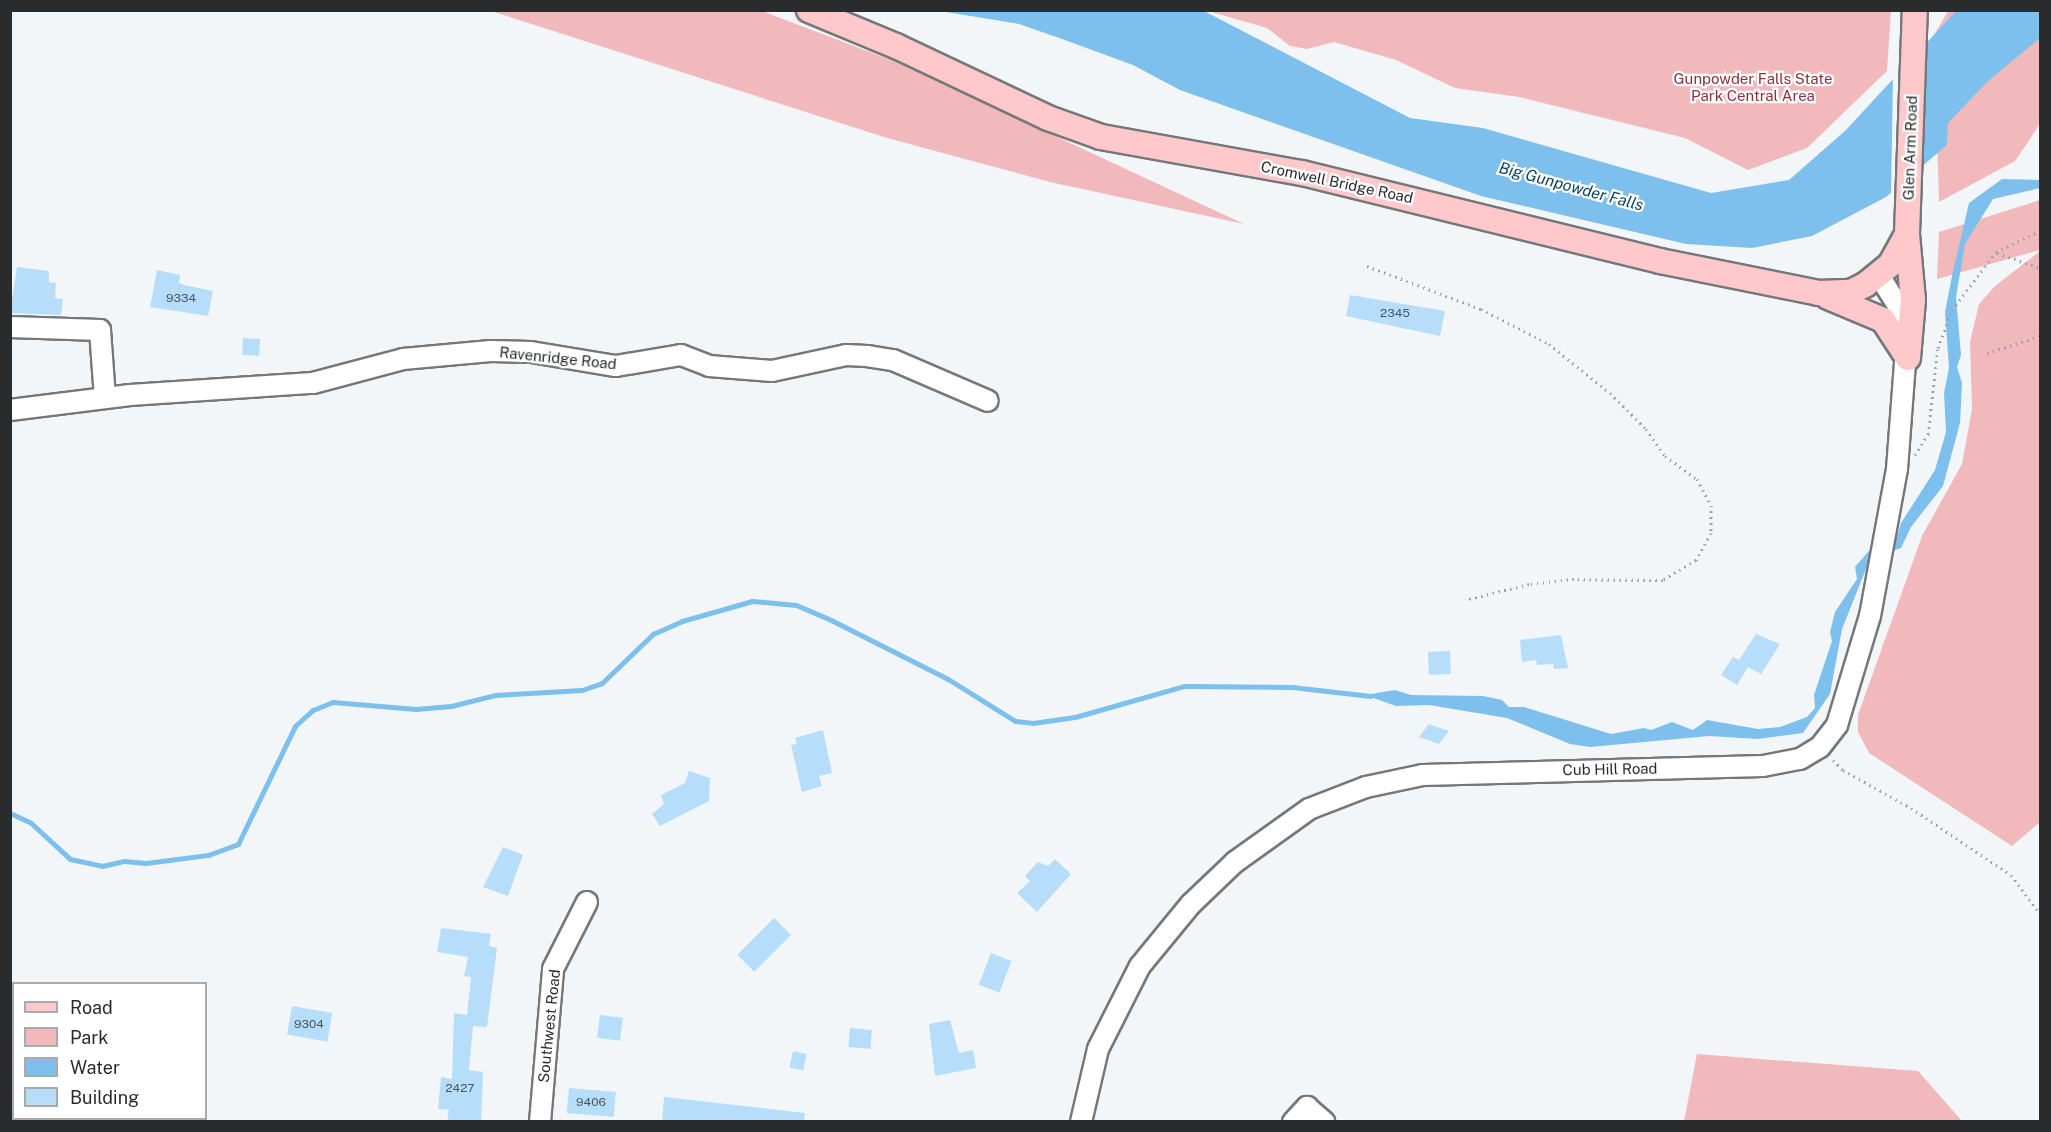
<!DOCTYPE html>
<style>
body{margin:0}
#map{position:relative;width:2051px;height:1132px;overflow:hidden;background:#f3f6f9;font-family:"Public Sans",sans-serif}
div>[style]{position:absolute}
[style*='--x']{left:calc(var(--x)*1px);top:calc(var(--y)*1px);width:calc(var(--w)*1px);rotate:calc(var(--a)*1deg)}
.green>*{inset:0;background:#f2b9bc}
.water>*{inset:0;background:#7dc0ed}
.pier>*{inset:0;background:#f3f6f9}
.stream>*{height:5px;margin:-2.5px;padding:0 2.5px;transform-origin:2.5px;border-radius:2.5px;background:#7dc0ed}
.building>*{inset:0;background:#b6ddf9;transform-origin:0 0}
.path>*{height:3px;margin-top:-1.5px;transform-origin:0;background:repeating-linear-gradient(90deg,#9fa2a4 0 1.5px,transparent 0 6px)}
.roads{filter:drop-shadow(2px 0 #75787a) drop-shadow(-2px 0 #75787a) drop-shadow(0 2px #75787a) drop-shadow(0 -2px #75787a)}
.minor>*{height:20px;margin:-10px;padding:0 10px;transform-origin:10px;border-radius:10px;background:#fff}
.major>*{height:24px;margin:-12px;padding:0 12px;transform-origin:12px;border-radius:12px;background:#ffc8cb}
span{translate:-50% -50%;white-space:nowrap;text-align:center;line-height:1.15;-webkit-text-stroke:4.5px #fff;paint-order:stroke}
.number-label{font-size:12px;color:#4c585f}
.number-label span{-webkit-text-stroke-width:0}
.park-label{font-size:15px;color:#8b303d}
.street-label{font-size:15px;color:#292b2c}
.water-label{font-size:16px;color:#073f5d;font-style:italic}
.frame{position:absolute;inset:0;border:12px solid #292b2c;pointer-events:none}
.legend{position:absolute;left:12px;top:982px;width:195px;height:138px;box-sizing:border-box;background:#fff;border:2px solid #a9aaab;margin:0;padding:8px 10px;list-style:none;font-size:18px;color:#292b2c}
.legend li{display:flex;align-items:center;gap:12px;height:30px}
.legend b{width:30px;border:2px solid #a9aaab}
</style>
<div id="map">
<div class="green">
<div style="clip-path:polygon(491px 11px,762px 11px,896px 62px,1244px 224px,1050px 182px,887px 138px)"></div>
<div style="clip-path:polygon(1208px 11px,1891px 11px,1887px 71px,1807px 148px,1748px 170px,1685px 138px,1519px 97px,1455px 88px,1396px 60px,1334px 42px,1307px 49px,1290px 46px,1267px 28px)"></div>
<div style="clip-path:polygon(1948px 11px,2040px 11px,2040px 124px,2015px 161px,1939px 202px,1934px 35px)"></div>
<div style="clip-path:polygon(2040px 200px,2040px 250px,1937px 279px,1939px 232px)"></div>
<div style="clip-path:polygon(2040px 251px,2040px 822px,2012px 846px,1869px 753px,1858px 732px,1858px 715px,1922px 536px,1962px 464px,1972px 409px,1970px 342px,1979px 304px,1995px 286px)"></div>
<div style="clip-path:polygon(1697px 1054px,1918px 1071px,1962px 1121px,1684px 1121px)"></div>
</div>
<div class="water">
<div style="clip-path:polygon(940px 11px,1204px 11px,1410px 118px,1483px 128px,1711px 193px,1789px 180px,1845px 131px,1956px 11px,2040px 11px,2040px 38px,1987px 82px,1948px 123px,1947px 145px,1886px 197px,1812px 236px,1752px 248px,1686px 244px,1481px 196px,1180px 90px,1133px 65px,1062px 39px,1019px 24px)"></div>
<div style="clip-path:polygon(2002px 179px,2040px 180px,2040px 188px,1993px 199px,1965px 244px,1956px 297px,1961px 355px,1957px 367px,1962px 383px,1960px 423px,1943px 486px,1911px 527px,1901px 548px,1870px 559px,1842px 629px,1830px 694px,1803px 733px,1758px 739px,1709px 736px,1590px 747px,1570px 744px,1507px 718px,1429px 705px,1396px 706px,1365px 695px,1395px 690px,1411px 695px,1483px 696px,1502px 700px,1509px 707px,1524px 707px,1611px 734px,1644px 728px,1651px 730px,1672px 722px,1693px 730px,1707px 720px,1758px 729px,1780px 727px,1807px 717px,1815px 708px,1814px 695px,1832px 641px,1830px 632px,1835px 612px,1857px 579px,1855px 567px,1875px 544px,1897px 537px,1901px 523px,1935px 470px,1946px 432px,1944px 393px,1949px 368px,1945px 312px,1952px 276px,1969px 203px)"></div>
</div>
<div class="pier">
<div style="clip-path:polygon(1925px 41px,1921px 171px,1891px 197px,1893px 77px)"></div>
</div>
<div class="stream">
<div style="--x:10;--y:813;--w:23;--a:25"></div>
<div style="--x:31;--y:823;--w:53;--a:42.7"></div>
<div style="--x:70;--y:859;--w:33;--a:12"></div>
<div style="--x:102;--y:866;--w:23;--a:-13"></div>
<div style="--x:124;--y:861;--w:22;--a:5"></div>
<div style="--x:146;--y:863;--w:63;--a:-7.4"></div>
<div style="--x:208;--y:855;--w:32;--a:-20"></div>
<div style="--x:238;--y:844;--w:131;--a:-64.2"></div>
<div style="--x:295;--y:726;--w:24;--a:-42"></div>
<div style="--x:313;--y:710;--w:22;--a:-22"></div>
<div style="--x:333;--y:702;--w:83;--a:4.8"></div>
<div style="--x:416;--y:709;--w:35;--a:-5"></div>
<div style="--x:451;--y:706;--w:45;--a:-14"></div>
<div style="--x:495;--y:695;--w:87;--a:-3.3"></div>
<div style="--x:582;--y:690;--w:21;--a:-19"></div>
<div style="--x:602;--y:683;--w:71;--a:-43.9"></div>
<div style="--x:653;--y:634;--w:32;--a:-24"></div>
<div style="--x:682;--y:621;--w:73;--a:-15.9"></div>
<div style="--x:752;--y:601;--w:44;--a:5.2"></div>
<div style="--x:796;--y:605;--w:38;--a:23"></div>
<div style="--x:831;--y:620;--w:131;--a:26.8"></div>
<div style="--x:948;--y:679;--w:79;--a:32.1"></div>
<div style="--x:1015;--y:721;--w:18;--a:6"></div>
<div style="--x:1033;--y:723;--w:42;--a:-8.1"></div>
<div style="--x:1075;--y:717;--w:113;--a:-15.9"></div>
<div style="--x:1184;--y:686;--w:108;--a:0.5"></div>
<div style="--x:1292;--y:687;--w:79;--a:6.6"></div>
</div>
<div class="building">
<div style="clip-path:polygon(17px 267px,49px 271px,49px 282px,56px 283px,55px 298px,63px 299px,61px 315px,10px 313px)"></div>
<div style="clip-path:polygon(157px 270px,180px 275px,179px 283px,184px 285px,213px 291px,208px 316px,150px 307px)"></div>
<div style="clip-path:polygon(1350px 295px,1445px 311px,1440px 336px,1346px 316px)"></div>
<div style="left:243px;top:338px;width:17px;height:17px;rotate:3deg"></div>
<div style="clip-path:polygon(1756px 634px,1780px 644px,1761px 674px,1748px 667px,1737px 685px,1721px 675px,1733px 657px,1739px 660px)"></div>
<div style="clip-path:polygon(1561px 635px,1568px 668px,1554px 669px,1553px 664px,1537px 665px,1536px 660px,1522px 662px,1520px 640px)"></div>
<div style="left:1450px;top:651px;width:23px;height:22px;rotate:88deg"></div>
<div style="clip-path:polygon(1429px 724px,1449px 731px,1439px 744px,1419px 737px)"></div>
<div style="clip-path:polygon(823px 730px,832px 773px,819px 776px,822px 786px,802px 792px,791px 745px,797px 744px,795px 738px)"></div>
<div style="clip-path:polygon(689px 771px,710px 778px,709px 801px,660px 826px,652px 814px,664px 804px,661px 795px,685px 783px)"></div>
<div style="clip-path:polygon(503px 847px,523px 855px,508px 896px,483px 887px)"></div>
<div style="clip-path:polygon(1055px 859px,1071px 874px,1037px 912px,1017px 893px,1030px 881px,1025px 876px,1038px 862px,1048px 866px)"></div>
<div style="left:774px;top:918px;width:24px;height:52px;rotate:45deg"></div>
<div style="clip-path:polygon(441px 928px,491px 934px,489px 946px,497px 948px,487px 1027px,473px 1026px,469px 1070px,483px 1072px,481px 1122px,447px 1122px,449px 1110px,438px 1109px,441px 1077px,452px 1079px,454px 1013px,467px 1015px,471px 977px,464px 976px,468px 957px,437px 952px)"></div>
<div style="left:991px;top:953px;width:22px;height:34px;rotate:21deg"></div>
<div style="left:292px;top:1006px;width:41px;height:29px;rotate:10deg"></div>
<div style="left:600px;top:1015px;width:23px;height:23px;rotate:7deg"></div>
<div style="clip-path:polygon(950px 1020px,959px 1053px,973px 1050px,976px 1068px,935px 1076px,929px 1024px)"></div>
<div style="left:850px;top:1028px;width:22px;height:19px;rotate:5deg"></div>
<div style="left:793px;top:1051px;width:14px;height:17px;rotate:12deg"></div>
<div style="left:569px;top:1088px;width:47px;height:25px;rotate:5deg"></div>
<div style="clip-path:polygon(664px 1097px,805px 1113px,804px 1122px,662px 1121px)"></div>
</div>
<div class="path">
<div style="--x:1997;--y:253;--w:46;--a:19.2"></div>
<div style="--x:1367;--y:266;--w:122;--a:20.7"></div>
<div style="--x:1481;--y:309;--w:76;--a:27.2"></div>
<div style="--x:1549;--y:344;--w:78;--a:38.8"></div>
<div style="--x:1610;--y:393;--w:51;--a:45"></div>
<div style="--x:1646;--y:429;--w:33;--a:55"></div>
<div style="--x:1665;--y:456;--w:39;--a:36"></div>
<div style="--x:1697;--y:479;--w:30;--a:62"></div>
<div style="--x:1711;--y:505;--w:28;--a:90"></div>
<div style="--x:1711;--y:533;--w:31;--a:119"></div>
<div style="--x:1696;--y:560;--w:39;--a:149"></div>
<div style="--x:1663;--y:580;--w:89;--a:-179.4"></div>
<div style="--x:1574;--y:579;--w:45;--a:173.7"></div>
<div style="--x:1529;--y:584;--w:66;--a:166"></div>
<div style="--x:1987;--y:353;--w:56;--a:-17.8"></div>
<div style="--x:1915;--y:455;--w:25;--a:-58"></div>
<div style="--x:1928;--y:434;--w:87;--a:-83.4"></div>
<div style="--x:1938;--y:348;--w:40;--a:-69.8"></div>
<div style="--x:1952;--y:310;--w:73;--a:-52.8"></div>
<div style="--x:1996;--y:252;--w:49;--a:-25.5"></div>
<div style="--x:1833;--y:760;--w:14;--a:45"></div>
<div style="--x:1843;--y:770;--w:78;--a:29.2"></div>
<div style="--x:1911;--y:808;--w:120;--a:33.8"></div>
<div style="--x:2011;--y:875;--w:49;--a:53.4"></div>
</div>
<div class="roads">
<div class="minor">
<div style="--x:10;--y:327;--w:90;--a:1.9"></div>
<div style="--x:100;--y:330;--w:68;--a:85.8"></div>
<div style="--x:10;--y:410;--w:121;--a:-7.1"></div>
<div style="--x:130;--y:395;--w:183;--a:-3.8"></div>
<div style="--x:313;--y:383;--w:93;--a:-14.9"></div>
<div style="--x:403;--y:359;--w:88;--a:-5.2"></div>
<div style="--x:491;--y:351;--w:40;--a:1.4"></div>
<div style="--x:531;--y:352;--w:86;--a:9.4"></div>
<div style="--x:616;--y:366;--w:66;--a:-9.6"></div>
<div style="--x:681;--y:355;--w:30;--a:21"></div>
<div style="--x:709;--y:366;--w:63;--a:4.5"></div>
<div style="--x:772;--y:371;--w:76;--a:-12.2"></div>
<div style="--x:846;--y:355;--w:21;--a:3"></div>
<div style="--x:867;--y:356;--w:26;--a:9"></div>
<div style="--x:893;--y:360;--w:103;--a:23.3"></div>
<div style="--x:540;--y:1122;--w:154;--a:-85.1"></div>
<div style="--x:553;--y:969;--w:75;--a:-63.1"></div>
<div style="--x:1081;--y:1122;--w:75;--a:-76.9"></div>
<div style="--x:1098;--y:1049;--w:93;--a:-63.2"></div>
<div style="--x:1140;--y:966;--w:80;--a:-50.6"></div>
<div style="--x:1191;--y:904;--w:61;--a:-43.7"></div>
<div style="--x:1235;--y:862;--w:91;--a:-35.6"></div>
<div style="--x:1309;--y:809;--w:61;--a:-21.1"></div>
<div style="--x:1366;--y:787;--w:58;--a:-11.9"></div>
<div style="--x:1423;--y:775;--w:340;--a:-1.5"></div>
<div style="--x:1763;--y:766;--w:38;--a:-11"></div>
<div style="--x:1800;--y:759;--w:23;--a:-31"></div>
<div style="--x:1820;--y:747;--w:28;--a:-52"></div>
<div style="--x:1837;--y:725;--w:114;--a:-73.2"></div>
<div style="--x:1870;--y:616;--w:149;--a:-79.6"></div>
<div style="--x:1897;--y:469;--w:134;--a:-85.7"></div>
<div style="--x:1907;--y:335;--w:27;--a:-105"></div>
<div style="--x:1900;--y:309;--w:40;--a:-122"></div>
<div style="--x:1293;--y:1122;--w:21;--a:-47"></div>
<div style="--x:1307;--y:1107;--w:23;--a:41"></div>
</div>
<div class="major">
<div style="--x:809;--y:10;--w:94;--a:22.5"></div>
<div style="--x:896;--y:46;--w:168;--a:25.3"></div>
<div style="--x:1048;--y:118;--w:56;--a:19.7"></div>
<div style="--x:1101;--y:137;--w:204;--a:10.2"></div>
<div style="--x:1302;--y:173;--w:369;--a:13.8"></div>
<div style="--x:1660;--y:261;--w:161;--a:11.4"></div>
<div style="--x:1818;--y:293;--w:33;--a:-2"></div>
<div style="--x:1851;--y:292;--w:16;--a:-27"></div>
<div style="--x:1865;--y:285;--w:32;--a:-39"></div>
<div style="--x:1890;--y:265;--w:35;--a:-61"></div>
<div style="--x:1907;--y:234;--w:224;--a:-88"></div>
<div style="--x:1907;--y:234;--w:66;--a:84.8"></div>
<div style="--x:1913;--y:300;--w:58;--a:94.9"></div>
<div style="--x:1828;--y:297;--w:60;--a:22.7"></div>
<div style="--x:1883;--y:320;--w:45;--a:56.7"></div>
</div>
</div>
<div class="number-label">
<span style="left:181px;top:299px">9334</span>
<span style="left:1395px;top:314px">2345</span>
<span style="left:309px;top:1025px">9304</span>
<span style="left:460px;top:1089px">2427</span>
<span style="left:591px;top:1103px">9406</span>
</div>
<div class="park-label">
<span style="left:1753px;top:87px">Gunpowder Falls State<br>Park Central Area</span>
</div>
<div class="street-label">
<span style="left:1910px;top:148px;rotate:-88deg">Glen Arm Road</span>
<span style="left:1337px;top:182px;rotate:12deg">Cromwell Bridge Road</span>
<span style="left:558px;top:358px;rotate:6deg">Ravenridge Road</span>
<span style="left:1610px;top:769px;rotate:-1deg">Cub Hill Road</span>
<span style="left:549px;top:1026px;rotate:-84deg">Southwest Road</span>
</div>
<div class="water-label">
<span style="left:1571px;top:187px;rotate:15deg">Big Gunpowder Falls</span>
</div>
<div class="frame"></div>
<ul class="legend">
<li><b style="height:8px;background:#ffc8cb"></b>Road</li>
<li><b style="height:16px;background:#f2b9bc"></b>Park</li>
<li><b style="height:16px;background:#7dc0ed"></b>Water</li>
<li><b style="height:16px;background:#b6ddf9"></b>Building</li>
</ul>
</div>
